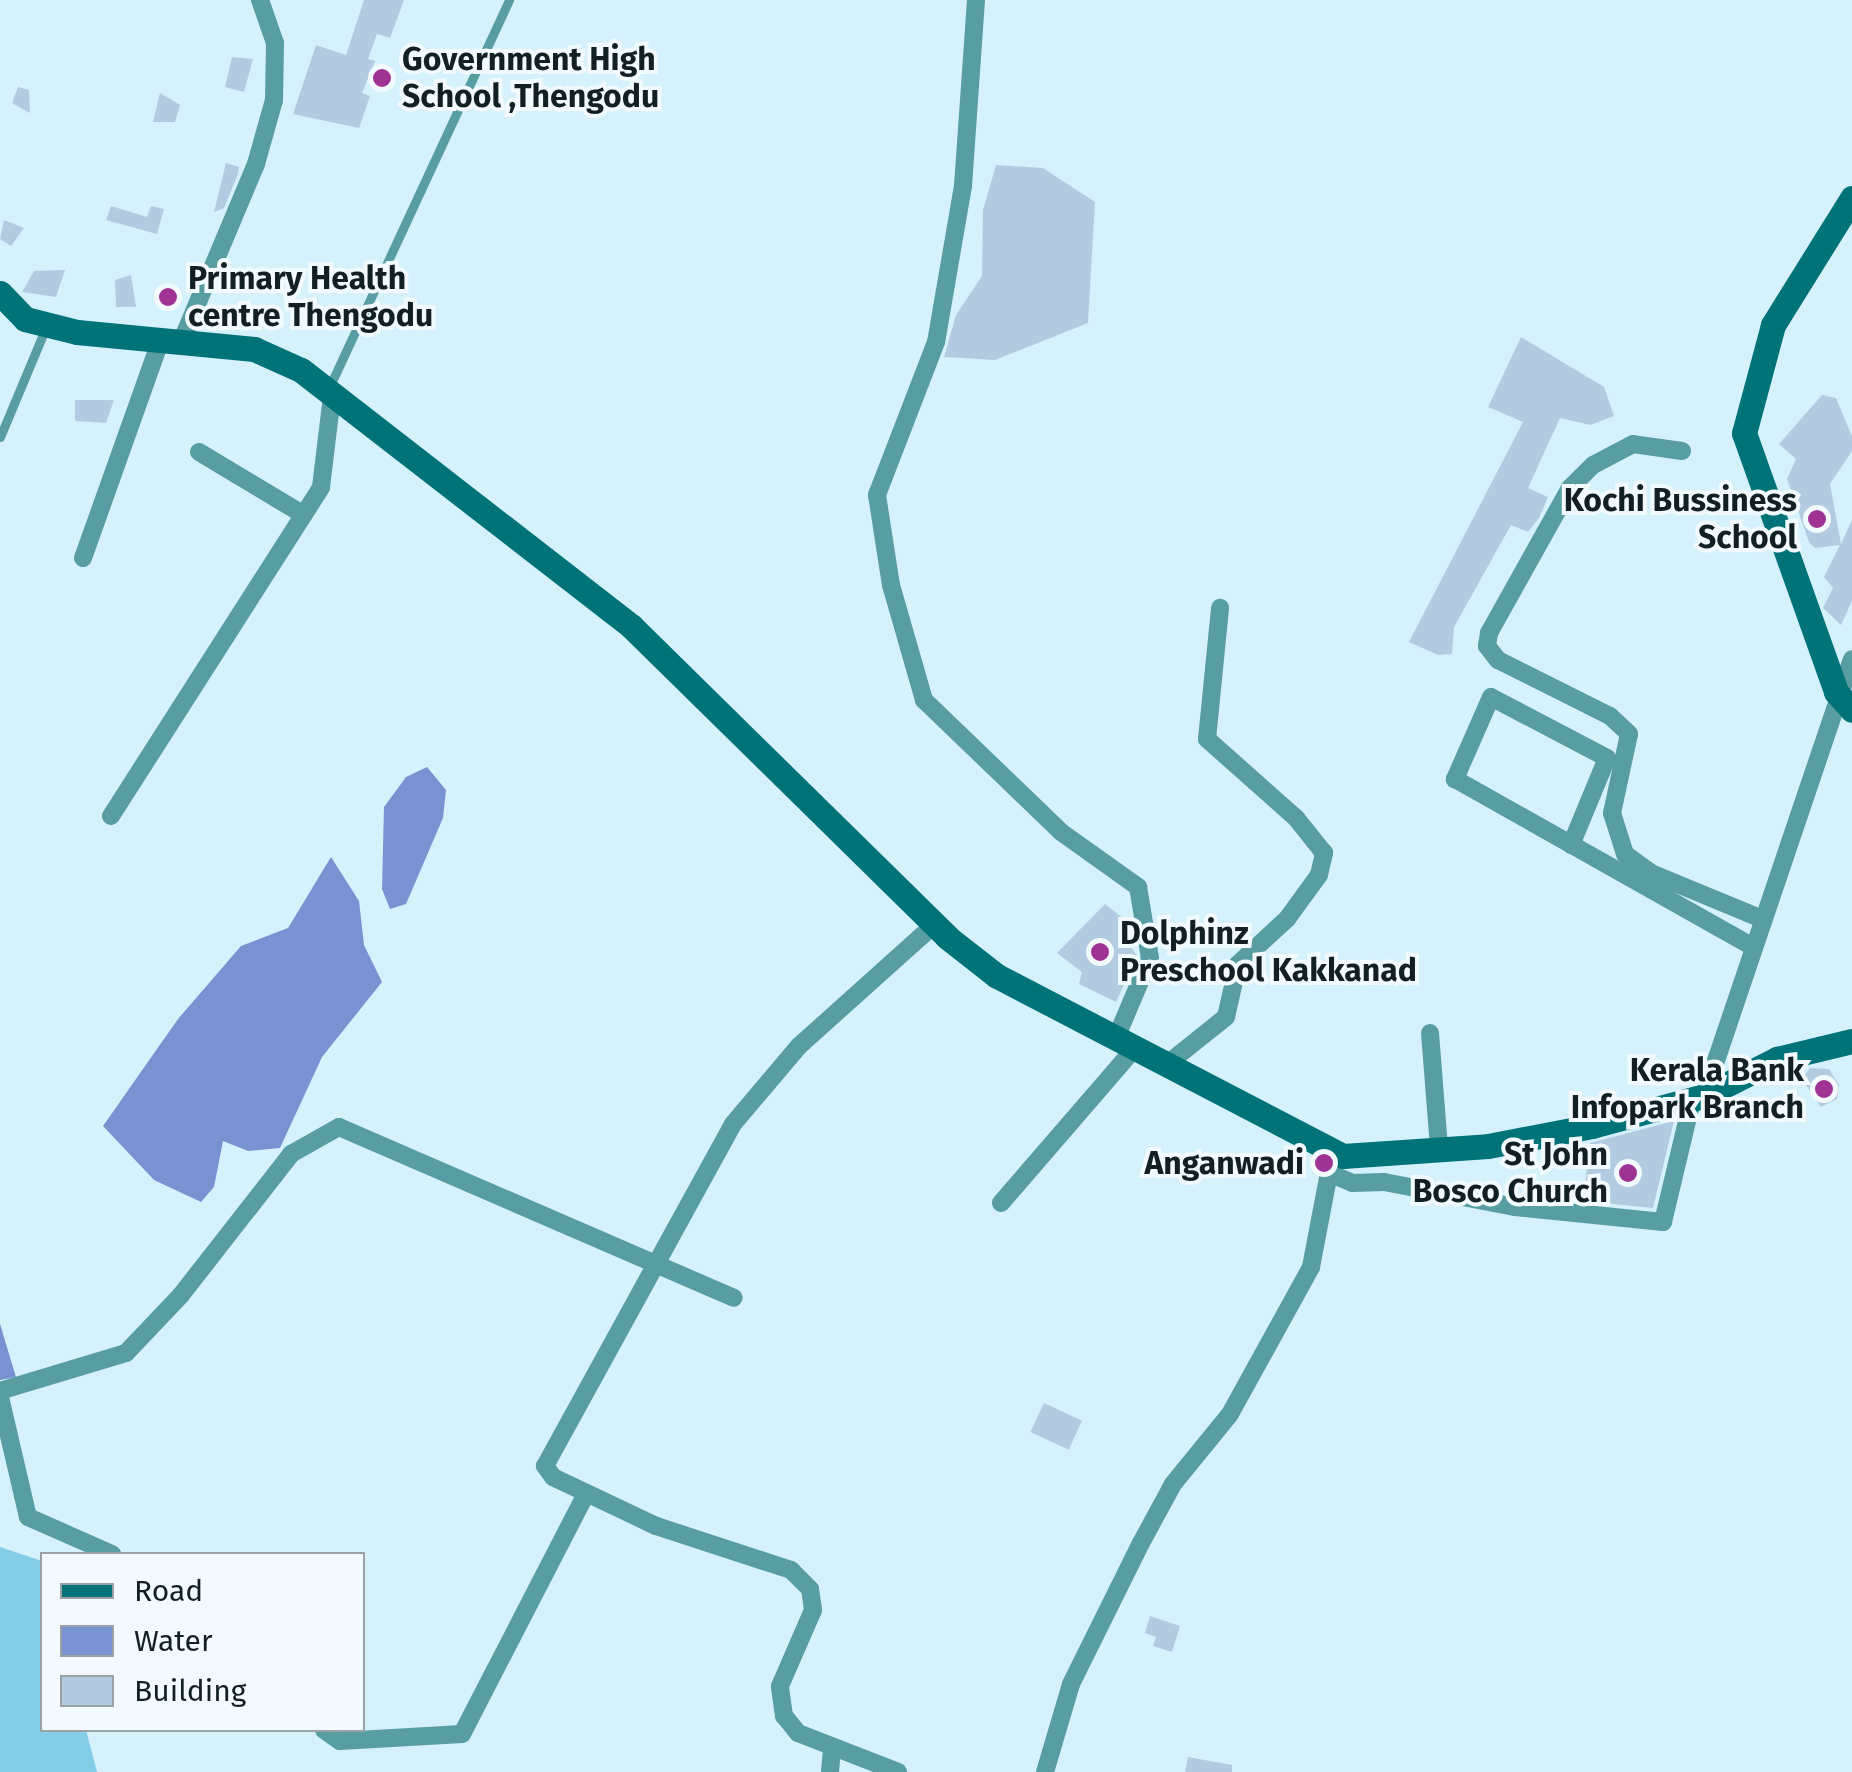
<!DOCTYPE html>
<style>
body{margin:0}
#map{position:relative;width:1852px;height:1772px;overflow:hidden;background:#d5f1fb;font-family:"Fira Sans",sans-serif}
div>[style]{position:absolute}
[style*='--x']{left:calc(var(--x)*1px);top:calc(var(--y)*1px);width:calc(var(--w)*1px);rotate:calc(var(--a)*1deg)}
.green>*{inset:0;background:#84cde7}
.water>*{inset:0;background:#7993d2}
.building>*{inset:0;background:#b3cbe1;transform-origin:0 0}
.service>*{height:9px;margin:-4.5px;padding:0 4.5px;transform-origin:4.5px;border-radius:4.5px;background:#579da1}
.minor>*{height:18px;margin:-9px;padding:0 9px;transform-origin:9px;border-radius:9px;background:#579da1}
.secondary>*{height:25px;margin:-12.5px;padding:0 12.5px;transform-origin:12.5px;border-radius:12.5px;background:#007378}
.dots>*{width:28px;height:28px;translate:-50% -50%;box-sizing:border-box;border:5px solid #f3fafd;border-radius:50%}
span{translate:-50% -50%;white-space:nowrap;text-align:center;line-height:1.15;-webkit-text-stroke:8px #f3fafd;paint-order:stroke}
.poi-label{font-size:32px;color:#121f23;font-weight:700}
.left{translate:0 -50%;text-align:left}
.right{translate:-100% -50%;text-align:right}
.legend{position:absolute;left:40px;top:1552px;width:325px;height:180px;box-sizing:border-box;background:#f3fafd;border:2px solid #99a2a6;margin:0;padding:12px 18px;list-style:none;font-size:30px;color:#121f23}
.legend li{display:flex;align-items:center;gap:20px;height:50px}
.legend b{width:50px;border:2px solid #99a2a6}
</style>
<div id="map">
<div class="green">
<div style="clip-path:polygon(0 1547px,42px 1561px,42px 1730px,86px 1730px,97px 1772px,0 1772px)"></div>
</div>
<div class="water">
<div style="clip-path:polygon(427px 767px,446px 790px,443px 818px,406px 904px,390px 909px,382px 889px,384px 807px,406px 777px)"></div>
<div style="clip-path:polygon(331px 857px,359px 901px,364px 945px,382px 982px,322px 1057px,280px 1148px,248px 1151px,223px 1141px,214px 1187px,201px 1202px,154px 1180px,103px 1126px,178px 1019px,241px 946px,288px 928px)"></div>
<div style="clip-path:polygon(0 1324px,16px 1377px,0 1380px)"></div>
</div>
<div class="building">
<div style="clip-path:polygon(364px 0,404px 0,390px 38px,377px 34px,368px 59px,375px 61px,362px 93px,370px 96px,359px 128px,293px 114px,316px 45px,346px 55px)"></div>
<div style="clip-path:polygon(232px 57px,253px 59px,244px 92px,225px 87px)"></div>
<div style="clip-path:polygon(18px 87px,29px 90px,30px 113px,12px 103px)"></div>
<div style="clip-path:polygon(160px 93px,180px 105px,175px 122px,153px 122px)"></div>
<div style="clip-path:polygon(226px 163px,239px 167px,238px 174px,224px 208px,214px 212px)"></div>
<div style="clip-path:polygon(996px 165px,1043px 168px,1095px 202px,1088px 323px,995px 360px,944px 357px,956px 315px,982px 276px,983px 210px)"></div>
<div style="clip-path:polygon(111px 206px,147px 217px,151px 206px,164px 209px,157px 234px,106px 220px)"></div>
<div style="clip-path:polygon(4px 220px,24px 228px,11px 246px,0 239px)"></div>
<div style="clip-path:polygon(65px 270px,56px 297px,22px 292px,34px 271px)"></div>
<div style="clip-path:polygon(131px 275px,136px 307px,116px 307px,115px 280px)"></div>
<div style="clip-path:polygon(160px 285px,179px 291px,174px 306px,157px 302px)"></div>
<div style="clip-path:polygon(1521px 337px,1604px 387px,1614px 416px,1590px 425px,1560px 418px,1528px 488px,1548px 497px,1539px 518px,1528px 532px,1511px 525px,1454px 627px,1452px 654px,1438px 655px,1409px 642px,1523px 422px,1488px 407px)"></div>
<div style="clip-path:polygon(1822px 395px,1836px 398px,1852px 436px,1852px 451px,1830px 484px,1841px 544px,1852px 520px,1852px 601px,1841px 625px,1823px 608px,1833px 588px,1824px 577px,1840px 545px,1815px 548px,1809px 542px,1787px 479px,1796px 459px,1779px 444px)"></div>
<div style="clip-path:polygon(75px 400px,114px 400px,106px 423px,75px 421px)"></div>
<div style="clip-path:polygon(1105px 904px,1124px 919px,1123px 935px,1137px 956px,1116px 1002px,1079px 984px,1082px 972px,1057px 953px)"></div>
<div style="clip-path:polygon(1810px 1068px,1829px 1069px,1839px 1085px,1837px 1099px,1821px 1107px,1802px 1079px)"></div>
<div style="clip-path:polygon(1674px 1121px,1653px 1208px,1583px 1201px,1590px 1143px)"></div>
<div style="left:1044px;top:1403px;width:42px;height:32px;rotate:25deg"></div>
<div style="clip-path:polygon(1150px 1616px,1180px 1626px,1172px 1652px,1153px 1646px,1156px 1637px,1145px 1633px)"></div>
<div style="clip-path:polygon(1188px 1757px,1232px 1765px,1232px 1772px,1185px 1772px)"></div>
</div>
<div class="service">
<div style="--x:328;--y:390;--w:430;--a:-65.1"></div>
<div style="--x:0;--y:437;--w:119;--a:-67.3"></div>
</div>
<div class="minor">
<div style="--x:976;--y:0;--w:186;--a:94"></div>
<div style="--x:963;--y:186;--w:158;--a:99.8"></div>
<div style="--x:936;--y:342;--w:164;--a:111.1"></div>
<div style="--x:877;--y:495;--w:91;--a:81.2"></div>
<div style="--x:891;--y:585;--w:120;--a:74"></div>
<div style="--x:924;--y:700;--w:190;--a:43.9"></div>
<div style="--x:1061;--y:832;--w:95;--a:35.5"></div>
<div style="--x:1138;--y:887;--w:72;--a:80.4"></div>
<div style="--x:1150;--y:958;--w:87;--a:113"></div>
<div style="--x:182;--y:340;--w:191;--a:-67.2"></div>
<div style="--x:256;--y:164;--w:66;--a:-74.3"></div>
<div style="--x:274;--y:100;--w:57;--a:-89"></div>
<div style="--x:275;--y:43;--w:46;--a:-109.2"></div>
<div style="--x:1682;--y:451;--w:49;--a:-171.9"></div>
<div style="--x:1633;--y:444;--w:45;--a:152.3"></div>
<div style="--x:1593;--y:465;--w:33;--a:135"></div>
<div style="--x:1570;--y:488;--w:166;--a:119.2"></div>
<div style="--x:1489;--y:633;--w:13;--a:99"></div>
<div style="--x:1487;--y:646;--w:18;--a:52"></div>
<div style="--x:1498;--y:660;--w:125;--a:26.6"></div>
<div style="--x:1610;--y:716;--w:26;--a:43"></div>
<div style="--x:1629;--y:734;--w:81;--a:102.1"></div>
<div style="--x:1612;--y:813;--w:43;--a:72.4"></div>
<div style="--x:1625;--y:854;--w:32;--a:36"></div>
<div style="--x:1651;--y:873;--w:120;--a:22.5"></div>
<div style="--x:199;--y:452;--w:122;--a:31"></div>
<div style="--x:83;--y:558;--w:232;--a:-70.4"></div>
<div style="--x:111;--y:816;--w:390;--a:-57.4"></div>
<div style="--x:321;--y:487;--w:92;--a:-83.1"></div>
<div style="--x:1571;--y:845;--w:94;--a:-67.5"></div>
<div style="--x:1607;--y:758;--w:131;--a:-152.3"></div>
<div style="--x:1491;--y:697;--w:90;--a:113.7"></div>
<div style="--x:1455;--y:779;--w:342;--a:29.4"></div>
<div style="--x:1430;--y:1033;--w:115;--a:85.5"></div>
<div style="--x:1166;--y:1065;--w:77;--a:-38.7"></div>
<div style="--x:1226;--y:1017;--w:54;--a:-77.2"></div>
<div style="--x:1238;--y:964;--w:67;--a:-42.6"></div>
<div style="--x:1287;--y:919;--w:54;--a:-54"></div>
<div style="--x:1319;--y:875;--w:23;--a:-77"></div>
<div style="--x:1324;--y:853;--w:45;--a:-128.7"></div>
<div style="--x:1296;--y:818;--w:119;--a:-138.4"></div>
<div style="--x:1207;--y:739;--w:132;--a:-84.3"></div>
<div style="--x:1704;--y:1096;--w:461;--a:-71.3"></div>
<div style="--x:1336;--y:1164;--w:11;--a:128"></div>
<div style="--x:1329;--y:1173;--w:25;--a:23"></div>
<div style="--x:1352;--y:1183;--w:32;--a:-2"></div>
<div style="--x:1384;--y:1182;--w:133;--a:10.8"></div>
<div style="--x:1515;--y:1207;--w:149;--a:5.8"></div>
<div style="--x:1663;--y:1222;--w:125;--a:-76.6"></div>
<div style="--x:1001;--y:1203;--w:205;--a:-49.2"></div>
<div style="--x:0;--y:1391;--w:132;--a:-16.8"></div>
<div style="--x:126;--y:1353;--w:80;--a:-46.5"></div>
<div style="--x:181;--y:1295;--w:179;--a:-52"></div>
<div style="--x:291;--y:1154;--w:55;--a:-29.4"></div>
<div style="--x:339;--y:1127;--w:430;--a:23.4"></div>
<div style="--x:0;--y:1397;--w:123;--a:76.9"></div>
<div style="--x:28;--y:1517;--w:92;--a:23.8"></div>
<div style="--x:324;--y:1730;--w:19;--a:35"></div>
<div style="--x:340;--y:1741;--w:122;--a:-3.3"></div>
<div style="--x:462;--y:1734;--w:270;--a:-62.7"></div>
<div style="--x:830;--y:1772;--w:23;--a:-85"></div>
<div style="--x:898;--y:1772;--w:107;--a:-158.7"></div>
<div style="--x:798;--y:1733;--w:22;--a:-129"></div>
<div style="--x:784;--y:1716;--w:30;--a:-98"></div>
<div style="--x:780;--y:1686;--w:83;--a:-66.5"></div>
<div style="--x:813;--y:1610;--w:21;--a:-98"></div>
<div style="--x:810;--y:1589;--w:27;--a:-135"></div>
<div style="--x:791;--y:1570;--w:142;--a:-161.9"></div>
<div style="--x:656;--y:1526;--w:114;--a:-154.6"></div>
<div style="--x:553;--y:1477;--w:14;--a:-126"></div>
<div style="--x:545;--y:1466;--w:390;--a:-61.2"></div>
<div style="--x:733;--y:1124;--w:102;--a:-49.8"></div>
<div style="--x:799;--y:1046;--w:183;--a:-41.9"></div>
<div style="--x:1045;--y:1772;--w:92;--a:-73.5"></div>
<div style="--x:1071;--y:1684;--w:157;--a:-63.6"></div>
<div style="--x:1141;--y:1543;--w:67;--a:-61.5"></div>
<div style="--x:1173;--y:1484;--w:90;--a:-50.8"></div>
<div style="--x:1230;--y:1414;--w:168;--a:-61.1"></div>
<div style="--x:1311;--y:1267;--w:96;--a:-79.2"></div>
</div>
<div class="secondary">
<div style="--x:1852;--y:198;--w:150;--a:121.9"></div>
<div style="--x:1773;--y:325;--w:112;--a:105"></div>
<div style="--x:1744;--y:433;--w:275;--a:70.4"></div>
<div style="--x:1836;--y:692;--w:24;--a:48"></div>
<div style="--x:0;--y:293;--w:36;--a:46"></div>
<div style="--x:25;--y:319;--w:54;--a:14"></div>
<div style="--x:77;--y:332;--w:178;--a:5.5"></div>
<div style="--x:254;--y:349;--w:51;--a:24.1"></div>
<div style="--x:301;--y:370;--w:418;--a:37.8"></div>
<div style="--x:631;--y:626;--w:443;--a:44.5"></div>
<div style="--x:947;--y:937;--w:63;--a:38"></div>
<div style="--x:997;--y:976;--w:390;--a:27.5"></div>
<div style="--x:1343;--y:1156;--w:145;--a:-3.9"></div>
<div style="--x:1488;--y:1146;--w:106;--a:-10.9"></div>
<div style="--x:1592;--y:1126;--w:116;--a:-15"></div>
<div style="--x:1704;--y:1096;--w:82;--a:-26.9"></div>
<div style="--x:1777;--y:1059;--w:77;--a:-13.5"></div>
</div>
<div class="dots">
<div style="left:382px;top:78px;background:#9e3394"></div>
<div style="left:168px;top:297px;background:#9e3394"></div>
<div style="left:1817px;top:519px;background:#9e3394"></div>
<div style="left:1100px;top:952px;background:#9e3394"></div>
<div style="left:1824px;top:1089px;background:#9e3394"></div>
<div style="left:1324px;top:1163px;background:#9e3394"></div>
<div style="left:1628px;top:1173px;background:#9e3394"></div>
</div>
<div class="poi-label">
<span class="left" style="left:402px;top:78px">Government High<br>School ,Thengodu</span>
<span class="left" style="left:188px;top:297px">Primary Health<br>centre Thengodu</span>
<span class="right" style="left:1797px;top:519px">Kochi Bussiness<br>School</span>
<span class="left" style="left:1120px;top:952px">Dolphinz<br>Preschool Kakkanad</span>
<span class="right" style="left:1804px;top:1089px">Kerala Bank<br>Infopark Branch</span>
<span class="right" style="left:1608px;top:1173px">St John<br>Bosco Church</span>
<span class="right" style="left:1304px;top:1163px">Anganwadi</span>
</div>
<ul class="legend">
<li><b style="height:12px;background:#007378"></b>Road</li>
<li><b style="height:28px;background:#7993d2"></b>Water</li>
<li><b style="height:28px;background:#b3cbe1"></b>Building</li>
</ul>
</div>
